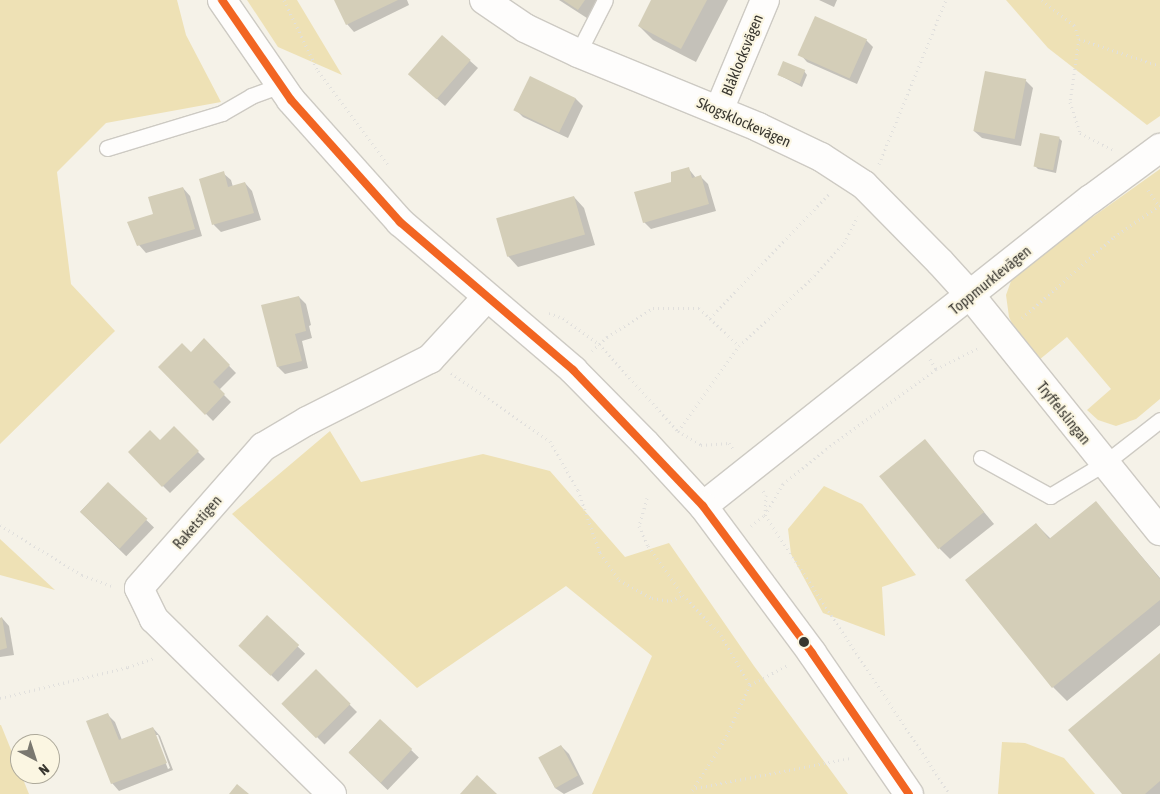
<!DOCTYPE html>
<meta charset="utf-8">
<style>
body{margin:0}
#map{position:relative;width:1160px;height:794px;overflow:hidden;background:#f5f2e8;font-family:"Asap Condensed",sans-serif}
div>[style]{position:absolute}
[style*='--x']{left:calc(var(--x)*1px);top:calc(var(--y)*1px);width:calc(var(--w)*1px);rotate:calc(var(--a)*1deg)}
.green>*{inset:0;background:#eee1b5}
.shadow>*{inset:0;background:#0003;transform-origin:0 0}
.building>*{inset:0;background:#d4ceb8;transform-origin:0 0}
.path>*{height:3px;margin-top:-1.5px;transform-origin:0;background:repeating-linear-gradient(90deg,#e1e0dd 0 1px,transparent 0 5px)}
.roads{filter:drop-shadow(1px 0 #cdcac3) drop-shadow(-1px 0 #cdcac3) drop-shadow(0 1px #cdcac3) drop-shadow(0 -1px #cdcac3)}
.lane>*{height:15px;margin:-7.5px;padding:0 7.5px;transform-origin:7.5px;border-radius:7.5px;background:#fefdfc}
.street>*{height:28px;margin:-14px;padding:0 14px;transform-origin:14px;border-radius:14px;background:#fefdfc}
.secondary>*{height:28px;margin:-14px;padding:0 14px;transform-origin:14px;border-radius:14px;background:#fefdfc}
.bus-1>*{height:8px;margin:-4px;padding:0 4px;transform-origin:4px;border-radius:4px;background:#f26522}
.dots>*{width:14px;height:14px;translate:-50% -50%;box-sizing:border-box;border:2px solid #fbf6e2;border-radius:50%}
span{translate:-50% -50%;white-space:nowrap;text-align:center;line-height:1.15;-webkit-text-stroke:4.5px #fbf6e2;paint-order:stroke}
.street-label{font-size:15px;color:#38362f}
.north{position:absolute;left:10px;top:734px;width:50px;height:50px;box-sizing:border-box;background:#fbf6e2;border:1px solid #ada99a;border-radius:50%;rotate:140deg;font-size:14px;font-weight:700;line-height:20px;text-align:center;color:#38362f}
.north::after{content:'';display:block;margin:auto;width:18px;height:22px;background:#7a7870;clip-path:polygon(50% 0,100% 100%,50% 72%,0 100%)}
</style>
<div id="map">
<div class="green">
<div style="clip-path:polygon(0 0,177px 0,186px 35px,221px 102px,106px 123px,57px 172px,71px 284px,115px 331px,0 444px)"></div>
<div style="clip-path:polygon(247px 0,297px 0,342px 75px,278px 47px)"></div>
<div style="clip-path:polygon(1006px 0,1160px 0,1160px 116px,1147px 125px,1048px 48px)"></div>
<div style="clip-path:polygon(1160px 169px,1160px 399px,1136px 419px,1116px 426px,1098px 420px,1087px 410px,1111px 389px,1067px 337px,1039px 360px,1018px 336px,1009px 317px,1006px 295px,1014px 273px)"></div>
<div style="clip-path:polygon(330px 431px,361px 482px,483px 454px,550px 471px,625px 557px,669px 543px,754px 666px,848px 794px,592px 794px,652px 656px,566px 586px,417px 688px,232px 514px)"></div>
<div style="clip-path:polygon(824px 486px,862px 504px,916px 575px,882px 587px,885px 636px,823px 613px,791px 554px,788px 529px)"></div>
<div style="clip-path:polygon(0 539px,55px 590px,0 575px)"></div>
<div style="clip-path:polygon(0 725px,1px 725px,29px 794px,0 794px)"></div>
<div style="clip-path:polygon(1002px 742px,1025px 743px,1064px 758px,1095px 794px,998px 794px)"></div>
</div>
<div class="shadow">
<div style="clip-path:polygon(336px 0,407px 0,409px 5px,354px 32px,347px 24px)"></div>
<div style="clip-path:polygon(559px 0,603px 0,590px 20px)"></div>
<div style="clip-path:polygon(653px 0,728px 0,696px 62px,653px 40px,639px 26px)"></div>
<div style="clip-path:polygon(819px 0,837px 0,834px 7px)"></div>
<div style="clip-path:polygon(442px 36px,478px 68px,445px 106px,417px 81px)"></div>
<div style="clip-path:polygon(866px 40px,873px 47px,857px 84px,807px 62px,800px 54px)"></div>
<div style="clip-path:polygon(804px 71px,807px 75px,802px 87px,779px 75px)"></div>
<div style="clip-path:polygon(530px 78px,576px 99px,583px 106px,568px 138px,523px 117px,516px 110px)"></div>
<div style="clip-path:polygon(1025px 80px,1033px 88px,1021px 146px,982px 138px,974px 131px)"></div>
<div style="clip-path:polygon(1059px 138px,1062px 141px,1056px 173px,1038px 169px,1035px 166px)"></div>
<div style="clip-path:polygon(688px 168px,696px 178px,701px 177px,708px 184px,716px 211px,651px 229px,644px 222px,672px 183px)"></div>
<div style="clip-path:polygon(223px 173px,231px 180px,233px 187px,245px 183px,252px 191px,261px 220px,221px 232px,214px 225px,200px 180px)"></div>
<div style="clip-path:polygon(183px 188px,190px 196px,202px 236px,146px 253px,139px 245px,155px 215px)"></div>
<div style="clip-path:polygon(574px 197px,584px 208px,595px 245px,518px 267px,508px 256px)"></div>
<div style="clip-path:polygon(299px 297px,306px 304px,311px 325px,309px 326px,312px 338px,302px 341px,308px 368px,285px 374px,278px 367px)"></div>
<div style="clip-path:polygon(204px 340px,236px 373px,219px 390px,231px 402px,213px 421px,160px 367px,191px 353px)"></div>
<div style="clip-path:polygon(174px 428px,205px 459px,170px 493px,129px 452px,160px 441px)"></div>
<div style="clip-path:polygon(925px 441px,994px 524px,950px 559px,939px 548px)"></div>
<div style="left:108px;top:483px;width:64px;height:40px;rotate:44deg"></div>
<div style="clip-path:polygon(1096px 503px,1160px 578px,1160px 625px,1067px 701px,1053px 687px,1036px 524px,1051px 539px)"></div>
<div style="left:267px;top:617px;width:53px;height:39px;rotate:44deg"></div>
<div style="clip-path:polygon(2px 618px,9px 626px,14px 655px,0 657px,0 619px)"></div>
<div style="clip-path:polygon(1160px 654px,1160px 794px,1124px 794px)"></div>
<div style="left:316px;top:671px;width:58px;height:46px;rotate:45deg"></div>
<div style="clip-path:polygon(evenodd,108px 715px,115px 722px,122px 740px,153px 728px,160px 736px,173px 770px,119px 791px,112px 783px,108px 715px,155px 735px,158px 735px,170px 768px,168px 769px,155px 735px)"></div>
<div style="left:380px;top:720px;width:54px;height:45px;rotate:44deg"></div>
<div style="clip-path:polygon(561px 746px,569px 754px,584px 784px,564px 794px,555px 788px,540px 758px)"></div>
</div>
<div class="building">
<div style="clip-path:polygon(334px 0,398px 0,346px 25px)"></div>
<div style="clip-path:polygon(563px 0,585px 0,578px 10px)"></div>
<div style="clip-path:polygon(651px 0,707px 0,681px 49px,638px 26px)"></div>
<div style="left:815px;top:16px;width:57px;height:43px;rotate:24deg"></div>
<div style="left:442px;top:35px;width:38px;height:52px;rotate:41deg"></div>
<div style="left:783px;top:61px;width:24px;height:15px;rotate:22deg"></div>
<div style="left:985px;top:71px;width:42px;height:61px;rotate:11deg"></div>
<div style="left:530px;top:76px;width:51px;height:38px;rotate:26deg"></div>
<div style="left:1040px;top:133px;width:20px;height:34px;rotate:11deg"></div>
<div style="clip-path:polygon(689px 167px,692px 178px,701px 175px,709px 204px,643px 223px,634px 192px,671px 182px,671px 172px)"></div>
<div style="clip-path:polygon(224px 171px,228px 187px,245px 182px,254px 213px,212px 225px,199px 179px)"></div>
<div style="clip-path:polygon(183px 187px,195px 229px,137px 246px,127px 222px,153px 214px,148px 197px)"></div>
<div style="left:574px;top:196px;width:40px;height:81px;rotate:74deg"></div>
<div style="clip-path:polygon(299px 296px,306px 331px,295px 334px,302px 361px,277px 367px,261px 305px)"></div>
<div style="clip-path:polygon(204px 338px,230px 365px,213px 382px,225px 394px,205px 415px,158px 367px,182px 343px,191px 352px)"></div>
<div style="clip-path:polygon(174px 426px,199px 451px,162px 487px,128px 452px,150px 430px,160px 440px)"></div>
<div style="left:925px;top:439px;width:94px;height:59px;rotate:51deg"></div>
<div style="left:108px;top:482px;width:54px;height:41px;rotate:43deg"></div>
<div style="clip-path:polygon(1096px 501px,1160px 579px,1160px 600px,1052px 688px,965px 580px,1036px 523px,1049px 539px)"></div>
<div style="left:267px;top:615px;width:44px;height:42px;rotate:43deg"></div>
<div style="clip-path:polygon(2px 617px,7px 648px,0 650px,0 618px)"></div>
<div style="clip-path:polygon(1160px 653px,1160px 781px,1145px 794px,1122px 794px,1068px 730px)"></div>
<div style="left:316px;top:669px;width:49px;height:49px;rotate:45deg"></div>
<div style="clip-path:polygon(108px 713px,119px 740px,153px 727px,167px 763px,111px 784px,86px 721px)"></div>
<div style="left:380px;top:719px;width:44px;height:46px;rotate:43deg"></div>
<div style="left:561px;top:745px;width:35px;height:26px;rotate:61deg"></div>
<div style="clip-path:polygon(477px 775px,497px 794px,460px 794px)"></div>
<div style="clip-path:polygon(237px 784px,249px 794px,229px 794px)"></div>
</div>
<div class="path">
<div style="--x:284;--y:0;--w:79;--a:64.4"></div>
<div style="--x:318;--y:71;--w:117;--a:53.3"></div>
<div style="--x:1042;--y:0;--w:41;--a:38"></div>
<div style="--x:1074;--y:25;--w:15;--a:70"></div>
<div style="--x:1079;--y:39;--w:64;--a:98.1"></div>
<div style="--x:1070;--y:102;--w:33;--a:72"></div>
<div style="--x:1080;--y:133;--w:38;--a:27"></div>
<div style="--x:1079;--y:39;--w:85;--a:18.4"></div>
<div style="--x:879;--y:164;--w:177;--a:-67.8"></div>
<div style="--x:1148;--y:190;--w:18;--a:56"></div>
<div style="--x:549;--y:313;--w:15;--a:20"></div>
<div style="--x:563;--y:318;--w:44;--a:35.8"></div>
<div style="--x:599;--y:344;--w:118;--a:47.8"></div>
<div style="--x:678;--y:431;--w:27;--a:31"></div>
<div style="--x:701;--y:445;--w:28;--a:-4"></div>
<div style="--x:729;--y:443;--w:7;--a:56"></div>
<div style="--x:710;--y:318;--w:172;--a:-46.2"></div>
<div style="--x:1022;--y:318;--w:123;--a:-41.4"></div>
<div style="--x:1114;--y:237;--w:56;--a:-34.8"></div>
<div style="--x:592;--y:351;--w:21;--a:-43"></div>
<div style="--x:607;--y:337;--w:54;--a:-32.2"></div>
<div style="--x:653;--y:308;--w:46;--a:0"></div>
<div style="--x:699;--y:308;--w:55;--a:43.5"></div>
<div style="--x:930;--y:359;--w:12;--a:59"></div>
<div style="--x:451;--y:373;--w:120;--a:34.5"></div>
<div style="--x:550;--y:441;--w:56;--a:60.3"></div>
<div style="--x:578;--y:490;--w:67;--a:70.8"></div>
<div style="--x:600;--y:553;--w:33;--a:55"></div>
<div style="--x:619;--y:580;--w:38;--a:29"></div>
<div style="--x:652;--y:598;--w:19;--a:9"></div>
<div style="--x:671;--y:601;--w:13;--a:-27"></div>
<div style="--x:678;--y:431;--w:105;--a:-54.3"></div>
<div style="--x:739;--y:346;--w:98;--a:-42.9"></div>
<div style="--x:811;--y:279;--w:49;--a:-47.5"></div>
<div style="--x:844;--y:243;--w:30;--a:-63"></div>
<div style="--x:763;--y:491;--w:5;--a:53"></div>
<div style="--x:766;--y:495;--w:20;--a:93"></div>
<div style="--x:765;--y:515;--w:335;--a:56.5"></div>
<div style="--x:647;--y:498;--w:29;--a:106"></div>
<div style="--x:639;--y:526;--w:22;--a:66"></div>
<div style="--x:648;--y:546;--w:60;--a:54.5"></div>
<div style="--x:683;--y:595;--w:55;--a:46.5"></div>
<div style="--x:721;--y:635;--w:58;--a:59.9"></div>
<div style="--x:750;--y:685;--w:60;--a:114.8"></div>
<div style="--x:725;--y:739;--w:65;--a:122.5"></div>
<div style="--x:0;--y:525;--w:96;--a:31.4"></div>
<div style="--x:82;--y:575;--w:33;--a:20"></div>
<div style="--x:751;--y:526;--w:18;--a:-38"></div>
<div style="--x:765;--y:515;--w:36;--a:-60"></div>
<div style="--x:783;--y:484;--w:55;--a:-39.1"></div>
<div style="--x:826;--y:449;--w:136;--a:-36"></div>
<div style="--x:936;--y:369;--w:49;--a:-26.6"></div>
<div style="--x:750;--y:685;--w:43;--a:-27.8"></div>
<div style="--x:0;--y:698;--w:132;--a:-13.6"></div>
<div style="--x:128;--y:667;--w:28;--a:-19"></div>
<div style="--x:696;--y:788;--w:158;--a:-11"></div>
</div>
<div class="roads">
<div class="lane">
<div style="--x:578;--y:53;--w:59;--a:-63"></div>
<div style="--x:107;--y:148;--w:120;--a:-16.9"></div>
<div style="--x:222;--y:113;--w:34;--a:-30"></div>
<div style="--x:251;--y:96;--w:32;--a:-20"></div>
<div style="--x:981;--y:458;--w:79;--a:28.8"></div>
<div style="--x:1050;--y:496;--w:64;--a:-31"></div>
<div style="--x:1105;--y:463;--w:70;--a:-38"></div>
</div>
<div class="street">
<div style="--x:484;--y:0;--w:50;--a:34.3"></div>
<div style="--x:525;--y:28;--w:59;--a:25.3"></div>
<div style="--x:578;--y:53;--w:195;--a:22.3"></div>
<div style="--x:758;--y:127;--w:70;--a:25.5"></div>
<div style="--x:821;--y:157;--w:51;--a:33.1"></div>
<div style="--x:864;--y:185;--w:108;--a:45.4"></div>
<div style="--x:940;--y:262;--w:45;--a:47.7"></div>
<div style="--x:970;--y:295;--w:303;--a:51.2"></div>
<div style="--x:719;--y:110;--w:119;--a:-67.3"></div>
<div style="--x:703;--y:506;--w:495;--a:-38.4"></div>
<div style="--x:1091;--y:199;--w:86;--a:-36.5"></div>
<div style="--x:332;--y:794;--w:250;--a:-135.5"></div>
<div style="--x:154;--y:619;--w:34;--a:-116"></div>
<div style="--x:139;--y:588;--w:188;--a:-48.7"></div>
<div style="--x:263;--y:447;--w:51;--a:-30.6"></div>
<div style="--x:307;--y:421;--w:138;--a:-26.8"></div>
<div style="--x:430;--y:359;--w:84;--a:-47.4"></div>
</div>
<div class="secondary">
<div style="--x:222;--y:0;--w:121;--a:55.4"></div>
<div style="--x:291;--y:100;--w:164;--a:48.2"></div>
<div style="--x:400;--y:222;--w:228;--a:40.5"></div>
<div style="--x:573;--y:370;--w:103;--a:45.4"></div>
<div style="--x:645;--y:443;--w:86;--a:47.4"></div>
<div style="--x:703;--y:506;--w:183;--a:53.4"></div>
<div style="--x:812;--y:653;--w:171;--a:55.5"></div>
</div>
</div>
<div class="bus-1">
<div style="--x:222;--y:0;--w:121;--a:55.4"></div>
<div style="--x:291;--y:100;--w:164;--a:48.2"></div>
<div style="--x:400;--y:222;--w:228;--a:40.5"></div>
<div style="--x:573;--y:370;--w:188;--a:46.3"></div>
<div style="--x:703;--y:506;--w:183;--a:53.4"></div>
<div style="--x:812;--y:653;--w:171;--a:55.5"></div>
</div>
<div class="dots">
<div style="left:804px;top:642px;background:#38362f"></div>
</div>
<div class="street-label">
<span style="left:742px;top:55px;rotate:-68deg">Blåklocksvägen</span>
<span style="left:744px;top:122px;rotate:24deg">Skogsklockevägen</span>
<span style="left:990px;top:280px;rotate:-39deg">Toppmurklevägen</span>
<span style="left:1064px;top:413px;rotate:51deg">Tryffelslingan</span>
<span style="left:197px;top:522px;rotate:-49deg">Raketstigen</span>
</div>
<div class="north">N</div>
</div>
